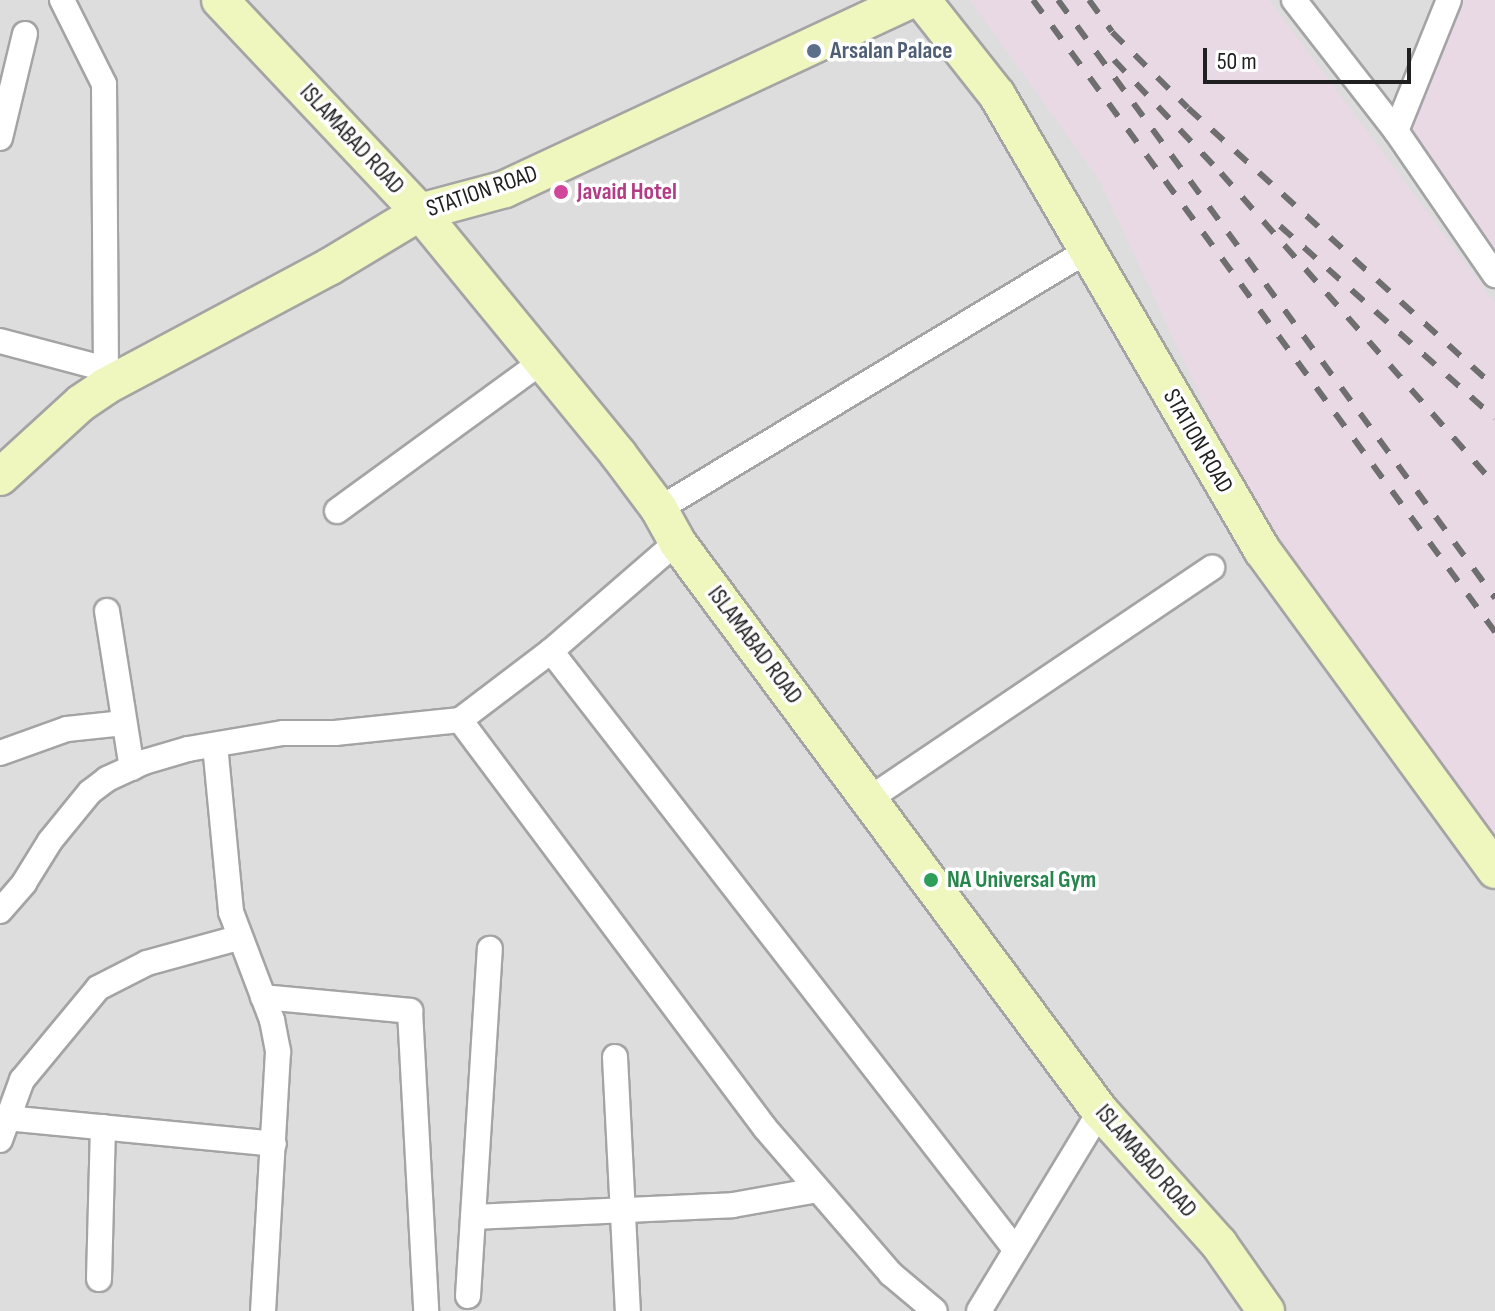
<!DOCTYPE html>
<style>
body{margin:0}
#map{position:relative;width:1495px;height:1311px;overflow:hidden;background:#f0ede7;font-family:"Sofia Sans Condensed",sans-serif}
div>[style]{position:absolute}
[style*='--x']{left:calc(var(--x)*1px);top:calc(var(--y)*1px);width:calc(var(--w)*1px);rotate:calc(var(--a)*1deg)}
.residential>*{inset:0;background:#dedddd;transform-origin:0 0}
.industrial>*{inset:0;background:#e8d9e4}
.roads{filter:drop-shadow(2px 0 #a4a4a4) drop-shadow(-2px 0 #a4a4a4) drop-shadow(0 2px #a4a4a4) drop-shadow(0 -2px #a4a4a4)}
.street>*{height:24px;margin:-12px;padding:0 12px;transform-origin:12px;border-radius:12px;background:#fff}
.secondary>*{height:36px;margin:-18px;padding:0 18px;transform-origin:18px;border-radius:18px;background:#eff6be}
.rail>*{height:6px;margin-top:-3px;transform-origin:0;background:repeating-linear-gradient(90deg,#6e6e6e 0 16px,transparent 0 32px)}
.dots>*{width:22px;height:22px;translate:-50% -50%;box-sizing:border-box;border:4px solid #fff;border-radius:50%}
span{translate:-50% -50%;white-space:nowrap;text-align:center;line-height:1.15;-webkit-text-stroke:7px #fff;paint-order:stroke}
.service-label{font-size:24px;color:#4e5e75;font-weight:700}
.left{translate:0 -50%;text-align:left}
.street-label{font-size:24px;color:#202020}
.hotel-label{font-size:24px;color:#b23c85;font-weight:700}
.leisure-label{font-size:24px;color:#27864d;font-weight:700}
.scale{position:absolute;left:1203px;top:48px;width:208px;height:36px;box-sizing:border-box;border:4px solid #202020;border-top:0;padding-left:10px;font-size:24px;line-height:28px;white-space:nowrap;color:#202020;-webkit-text-stroke:6px #fff;paint-order:stroke}
</style>
<div id="map">
<div class="residential">
<div style="left:0;top:0;width:1495px;height:1311px"></div>
</div>
<div class="industrial">
<div style="clip-path:polygon(970px 0,1269px 0,1495px 303px,1495px 855px,1249px 501px,1100px 181px)"></div>
<div style="clip-path:polygon(1447px 0,1495px 0,1495px 275px,1396px 131px)"></div>
</div>
<div class="roads">
<div class="street">
<div style="--x:62;--y:0;--w:94;--a:63.4"></div>
<div style="--x:104;--y:84;--w:302;--a:89.6"></div>
<div style="--x:1294;--y:0;--w:166;--a:52.1"></div>
<div style="--x:1396;--y:131;--w:175;--a:55.5"></div>
<div style="--x:1396;--y:131;--w:141;--a:-68"></div>
<div style="--x:0;--y:138;--w:107;--a:-76.5"></div>
<div style="--x:0;--y:341;--w:110;--a:14.8"></div>
<div style="--x:659;--y:509;--w:503;--a:-31.1"></div>
<div style="--x:337;--y:511;--w:253;--a:-36.1"></div>
<div style="--x:107;--y:611;--w:159;--a:81"></div>
<div style="--x:551;--y:651;--w:757;--a:52.19"></div>
<div style="--x:460;--y:720;--w:509;--a:53.22"></div>
<div style="--x:765;--y:1128;--w:193;--a:49.2"></div>
<div style="--x:891;--y:1274;--w:57;--a:40.1"></div>
<div style="--x:215;--y:745;--w:168;--a:84.5"></div>
<div style="--x:231;--y:912;--w:116;--a:69.2"></div>
<div style="--x:272;--y:1020;--w:33;--a:79"></div>
<div style="--x:278;--y:1052;--w:259;--a:93.3"></div>
<div style="--x:0;--y:753;--w:71;--a:-19.7"></div>
<div style="--x:67;--y:729;--w:57;--a:-6"></div>
<div style="--x:869;--y:799;--w:414;--a:-34"></div>
<div style="--x:0;--y:911;--w:37;--a:-49"></div>
<div style="--x:24;--y:883;--w:49;--a:-58.2"></div>
<div style="--x:50;--y:841;--w:63;--a:-50.8"></div>
<div style="--x:90;--y:792;--w:21;--a:-37"></div>
<div style="--x:107;--y:779;--w:41;--a:-24.7"></div>
<div style="--x:144;--y:762;--w:46;--a:-16.5"></div>
<div style="--x:188;--y:749;--w:96;--a:-9.6"></div>
<div style="--x:283;--y:733;--w:52;--a:0"></div>
<div style="--x:335;--y:733;--w:126;--a:-5.9"></div>
<div style="--x:460;--y:720;--w:114;--a:-37.2"></div>
<div style="--x:551;--y:651;--w:167;--a:-40.9"></div>
<div style="--x:263;--y:997;--w:148;--a:5.4"></div>
<div style="--x:410;--y:1011;--w:300;--a:86.9"></div>
<div style="--x:615;--y:1057;--w:254;--a:87.1"></div>
<div style="--x:6;--y:1118;--w:269;--a:5.5"></div>
<div style="--x:0;--y:1140;--w:64;--a:-69.9"></div>
<div style="--x:22;--y:1080;--w:119;--a:-50.4"></div>
<div style="--x:98;--y:988;--w:55;--a:-27"></div>
<div style="--x:147;--y:963;--w:94;--a:-15.4"></div>
<div style="--x:473;--y:1217;--w:260;--a:-2.6"></div>
<div style="--x:733;--y:1205;--w:85;--a:-10.1"></div>
<div style="--x:99;--y:1279;--w:152;--a:-88.5"></div>
<div style="--x:468;--y:1296;--w:348;--a:-86.4"></div>
<div style="--x:979;--y:1311;--w:234;--a:-58.8"></div>
</div>
<div class="secondary">
<div style="--x:220;--y:0;--w:291;--a:46.7"></div>
<div style="--x:420;--y:212;--w:313;--a:50.7"></div>
<div style="--x:618;--y:454;--w:69;--a:53.3"></div>
<div style="--x:659;--y:509;--w:38;--a:61"></div>
<div style="--x:677;--y:542;--w:709;--a:53.37"></div>
<div style="--x:1100;--y:1111;--w:178;--a:48.2"></div>
<div style="--x:1219;--y:1244;--w:82;--a:55"></div>
<div style="--x:922;--y:0;--w:121;--a:51.7"></div>
<div style="--x:997;--y:95;--w:527;--a:59.78"></div>
<div style="--x:1262;--y:550;--w:396;--a:53.9"></div>
<div style="--x:0;--y:477;--w:110;--a:-42.4"></div>
<div style="--x:81;--y:403;--w:30;--a:-34"></div>
<div style="--x:106;--y:386;--w:253;--a:-28.1"></div>
<div style="--x:329;--y:267;--w:106;--a:-31.1"></div>
<div style="--x:420;--y:212;--w:88;--a:-15.1"></div>
<div style="--x:505;--y:189;--w:447;--a:-25"></div>
</div>
</div>
<div class="rail">
<div style="--x:1033;--y:0;--w:783;--a:53.83"></div>
<div style="--x:1058;--y:0;--w:741;--a:53.84"></div>
<div style="--x:1089;--y:0;--w:39;--a:54"></div>
<div style="--x:1112;--y:32;--w:107;--a:45"></div>
<div style="--x:1188;--y:108;--w:415;--a:42.3"></div>
<div style="--x:1114;--y:60;--w:156;--a:46.6"></div>
<div style="--x:1221;--y:173;--w:415;--a:48.7"></div>
<div style="--x:1280;--y:226;--w:288;--a:41.8"></div>
</div>
<div class="dots">
<div style="left:814px;top:51px;background:#5c6f8a"></div>
<div style="left:561px;top:192px;background:#d1479c"></div>
<div style="left:931px;top:880px;background:#2e9e5b"></div>
</div>
<div class="service-label">
<span class="left" style="left:830px;top:51px">Arsalan Palace</span>
</div>
<div class="street-label">
<span style="left:352px;top:139px;rotate:47deg">ISLAMABAD ROAD</span>
<span style="left:482px;top:191px;rotate:-19deg">STATION ROAD</span>
<span style="left:1198px;top:441px;rotate:60deg">STATION ROAD</span>
<span style="left:755px;top:645px;rotate:53deg">ISLAMABAD ROAD</span>
<span style="left:1146px;top:1161px;rotate:49deg">ISLAMABAD ROAD</span>
</div>
<div class="hotel-label">
<span class="left" style="left:577px;top:192px">Javaid Hotel</span>
</div>
<div class="leisure-label">
<span class="left" style="left:947px;top:880px">NA Universal Gym</span>
</div>
<div class="scale">50 m</div>
</div>
